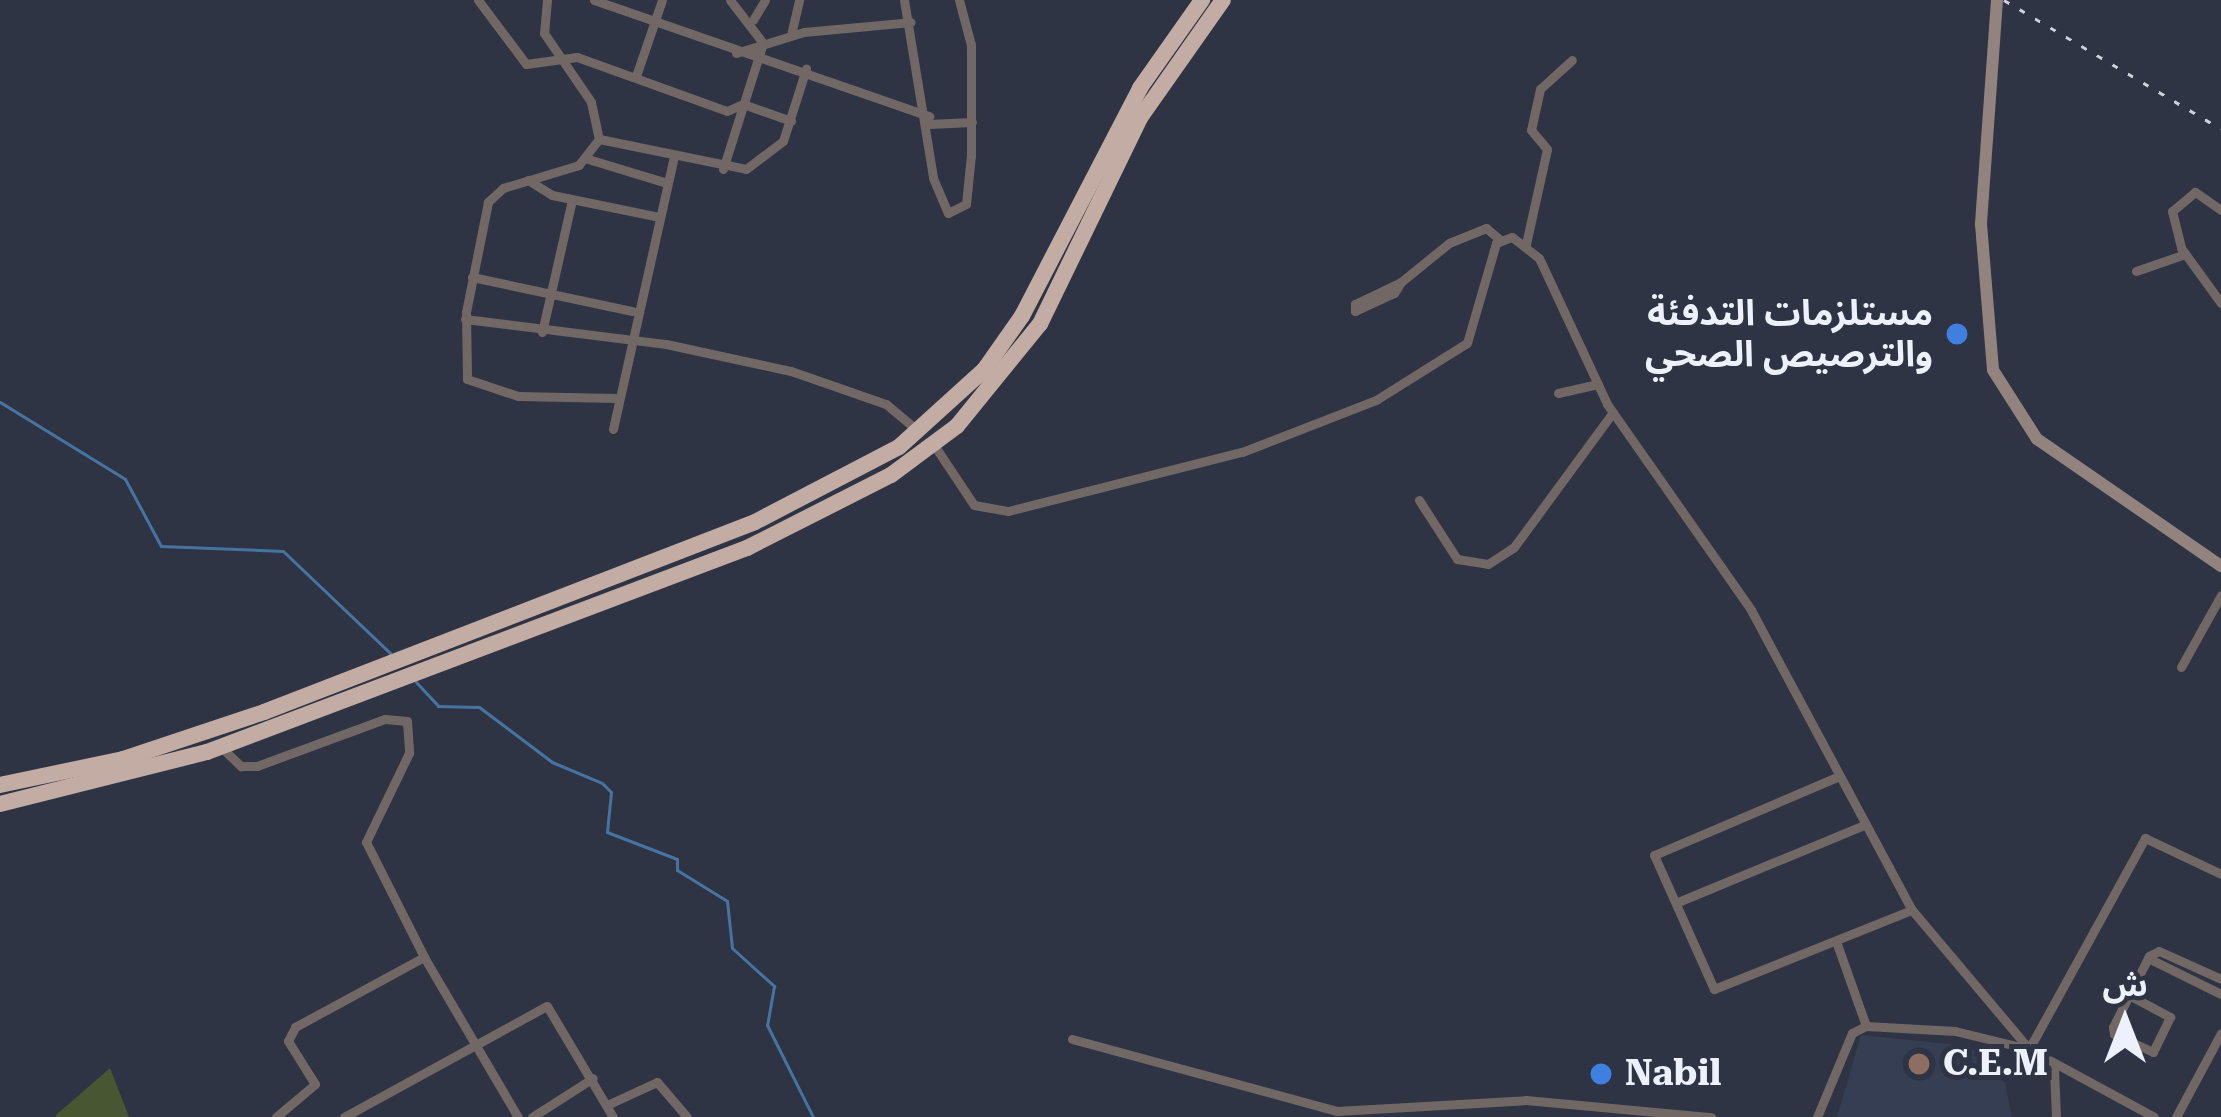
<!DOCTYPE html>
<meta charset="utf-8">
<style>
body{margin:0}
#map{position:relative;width:2221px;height:1117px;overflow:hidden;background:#2e3444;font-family:"Roboto Serif","Noto Sans Arabic",serif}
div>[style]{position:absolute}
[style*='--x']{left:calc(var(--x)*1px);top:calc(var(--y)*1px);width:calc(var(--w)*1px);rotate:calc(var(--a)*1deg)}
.built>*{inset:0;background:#353e52}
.green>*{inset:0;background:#495632}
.stream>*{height:3px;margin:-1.5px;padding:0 1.5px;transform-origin:1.5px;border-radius:1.5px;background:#4773a0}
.street>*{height:9px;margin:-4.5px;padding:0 4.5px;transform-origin:4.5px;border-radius:4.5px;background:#716764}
.secondary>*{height:12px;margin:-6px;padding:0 6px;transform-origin:6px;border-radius:6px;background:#92837e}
.highway>*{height:16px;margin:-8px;padding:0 8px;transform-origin:8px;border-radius:8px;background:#c3aca4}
.rail>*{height:3px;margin-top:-1.5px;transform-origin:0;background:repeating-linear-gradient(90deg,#ccd1dc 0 6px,transparent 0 18px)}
.dots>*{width:33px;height:33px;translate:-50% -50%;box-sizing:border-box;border:6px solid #2e3444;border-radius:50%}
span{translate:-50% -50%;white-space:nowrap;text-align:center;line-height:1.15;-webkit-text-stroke:10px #2e3444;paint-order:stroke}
.poi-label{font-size:36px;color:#edf1fb;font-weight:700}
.right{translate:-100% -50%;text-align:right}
.left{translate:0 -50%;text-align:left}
.north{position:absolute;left:2065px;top:961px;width:120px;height:120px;-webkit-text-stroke:9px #2e3444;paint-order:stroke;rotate:0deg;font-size:33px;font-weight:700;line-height:48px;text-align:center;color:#edf1fb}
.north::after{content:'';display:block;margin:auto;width:42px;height:54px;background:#edf1fb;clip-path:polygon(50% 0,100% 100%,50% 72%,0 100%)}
</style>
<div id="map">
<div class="built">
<div style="clip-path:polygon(1861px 1035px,1969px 1046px,2005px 1083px,2012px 1117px,1837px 1117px)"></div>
</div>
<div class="green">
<div style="clip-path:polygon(110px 1068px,129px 1117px,56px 1117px,56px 1115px)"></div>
</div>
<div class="stream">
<div style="--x:0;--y:402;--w:147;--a:31.6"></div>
<div style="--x:125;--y:479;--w:76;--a:61.8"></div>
<div style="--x:161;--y:546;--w:122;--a:2.3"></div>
<div style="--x:283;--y:551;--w:148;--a:43.6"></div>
<div style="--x:416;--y:682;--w:33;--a:47"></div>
<div style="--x:438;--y:706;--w:41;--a:1.4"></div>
<div style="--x:479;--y:707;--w:91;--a:37"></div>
<div style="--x:552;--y:762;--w:54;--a:22.8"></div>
<div style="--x:602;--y:783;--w:13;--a:45"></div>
<div style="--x:611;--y:792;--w:40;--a:95.7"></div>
<div style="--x:607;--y:832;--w:75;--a:21.1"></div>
<div style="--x:677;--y:859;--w:11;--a:90"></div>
<div style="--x:677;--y:870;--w:59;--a:31.8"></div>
<div style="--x:727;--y:901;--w:47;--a:83.9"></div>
<div style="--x:732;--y:948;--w:57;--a:42.1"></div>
<div style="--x:774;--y:986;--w:40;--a:100"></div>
<div style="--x:767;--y:1025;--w:103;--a:63.4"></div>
</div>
<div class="street">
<div style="--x:478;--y:0;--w:80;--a:53.1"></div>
<div style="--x:526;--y:64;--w:51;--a:-7.8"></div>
<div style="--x:577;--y:57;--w:159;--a:19.8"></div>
<div style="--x:727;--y:111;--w:17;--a:-24"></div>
<div style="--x:743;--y:104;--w:51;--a:19.5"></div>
<div style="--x:547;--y:0;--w:33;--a:95"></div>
<div style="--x:544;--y:33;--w:83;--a:55.7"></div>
<div style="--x:591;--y:102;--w:38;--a:78"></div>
<div style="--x:599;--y:139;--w:33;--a:128"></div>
<div style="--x:579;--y:165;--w:79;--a:163.2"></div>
<div style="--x:503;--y:188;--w:21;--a:137"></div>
<div style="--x:488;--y:202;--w:112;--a:101.3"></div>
<div style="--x:466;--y:312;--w:67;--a:89.1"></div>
<div style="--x:467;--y:379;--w:54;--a:18.4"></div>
<div style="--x:518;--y:396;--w:97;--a:1.2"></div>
<div style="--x:594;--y:0;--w:355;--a:19.1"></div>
<div style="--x:904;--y:0;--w:180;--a:80.7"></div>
<div style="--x:933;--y:178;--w:38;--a:67"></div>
<div style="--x:948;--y:213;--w:20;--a:-27"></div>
<div style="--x:966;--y:204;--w:49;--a:-84.2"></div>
<div style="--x:971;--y:155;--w:110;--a:-90"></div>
<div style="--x:971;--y:45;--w:47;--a:-104.9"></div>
<div style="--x:753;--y:20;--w:23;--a:-59"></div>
<div style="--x:791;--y:35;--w:36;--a:-77"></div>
<div style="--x:736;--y:53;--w:71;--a:-17.2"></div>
<div style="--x:804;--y:32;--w:107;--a:-5.3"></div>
<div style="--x:636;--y:76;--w:80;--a:-71.1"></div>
<div style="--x:929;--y:124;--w:43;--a:-2.7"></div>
<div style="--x:599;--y:139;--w:150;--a:11.5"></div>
<div style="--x:746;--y:169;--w:46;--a:-37.1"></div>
<div style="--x:783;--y:141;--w:76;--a:-72.3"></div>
<div style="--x:588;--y:159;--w:83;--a:16.9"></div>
<div style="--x:723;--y:169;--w:132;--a:-72.4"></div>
<div style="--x:763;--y:43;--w:54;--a:-127.5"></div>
<div style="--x:528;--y:180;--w:28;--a:32"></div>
<div style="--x:552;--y:195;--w:109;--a:11.6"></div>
<div style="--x:2221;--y:210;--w:32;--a:-145"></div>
<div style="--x:2195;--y:192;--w:30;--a:140"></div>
<div style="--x:2172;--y:211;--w:38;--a:76"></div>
<div style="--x:2181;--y:248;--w:68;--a:54"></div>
<div style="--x:1526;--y:244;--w:97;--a:-77.5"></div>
<div style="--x:1547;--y:149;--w:25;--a:-130"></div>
<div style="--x:1531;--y:130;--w:42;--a:-77.6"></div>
<div style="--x:1540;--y:89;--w:43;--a:-42.2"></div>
<div style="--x:2136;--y:271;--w:52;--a:-19.1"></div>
<div style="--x:472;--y:277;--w:164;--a:12"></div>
<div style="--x:1401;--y:282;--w:62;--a:-39.1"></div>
<div style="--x:1449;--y:243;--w:40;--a:-22"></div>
<div style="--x:1486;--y:228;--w:17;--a:40"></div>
<div style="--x:1401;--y:282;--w:13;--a:122"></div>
<div style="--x:1394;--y:293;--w:43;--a:155.2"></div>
<div style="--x:1355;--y:311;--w:7;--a:-90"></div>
<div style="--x:1355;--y:304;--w:51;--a:-25.6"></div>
<div style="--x:465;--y:319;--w:203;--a:7.1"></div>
<div style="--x:666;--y:344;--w:128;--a:12.2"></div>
<div style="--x:791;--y:371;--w:101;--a:19.2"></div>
<div style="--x:886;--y:404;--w:40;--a:40"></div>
<div style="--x:542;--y:332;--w:135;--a:-77.2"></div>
<div style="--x:1558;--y:393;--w:41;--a:-12.7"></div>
<div style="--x:613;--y:429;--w:280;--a:-77.4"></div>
<div style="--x:934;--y:445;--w:72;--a:56.3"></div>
<div style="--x:974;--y:505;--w:35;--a:10"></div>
<div style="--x:1008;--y:511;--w:241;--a:-14.2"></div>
<div style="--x:1242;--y:452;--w:144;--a:-21.2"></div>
<div style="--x:1376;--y:400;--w:107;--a:-32.1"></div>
<div style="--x:1467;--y:343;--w:104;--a:-73.8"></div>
<div style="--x:1496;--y:243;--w:17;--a:-21"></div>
<div style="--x:1512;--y:237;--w:34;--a:38"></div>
<div style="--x:1539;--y:258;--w:161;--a:65"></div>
<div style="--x:1607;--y:404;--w:251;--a:55"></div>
<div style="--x:1751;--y:610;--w:340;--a:61.8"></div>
<div style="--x:1912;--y:910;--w:182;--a:49.9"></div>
<div style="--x:2029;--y:1049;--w:241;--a:-61.2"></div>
<div style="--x:2145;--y:838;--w:84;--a:25.3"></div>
<div style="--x:1419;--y:500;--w:70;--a:57.2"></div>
<div style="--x:1457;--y:559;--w:31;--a:9"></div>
<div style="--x:1488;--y:564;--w:31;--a:-33"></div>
<div style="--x:1514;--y:547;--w:167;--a:-53.7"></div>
<div style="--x:2181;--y:667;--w:82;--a:-60.9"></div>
<div style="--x:221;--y:747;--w:28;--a:44"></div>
<div style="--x:241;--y:766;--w:16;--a:0"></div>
<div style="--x:257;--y:766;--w:136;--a:-20.2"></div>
<div style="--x:385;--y:719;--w:22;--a:5"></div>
<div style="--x:407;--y:721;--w:32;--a:86"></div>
<div style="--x:409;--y:753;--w:99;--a:115.8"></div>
<div style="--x:366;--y:842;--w:129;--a:63.2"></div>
<div style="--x:1837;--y:777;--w:199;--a:156.9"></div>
<div style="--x:1654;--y:855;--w:147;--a:65.9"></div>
<div style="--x:1714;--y:989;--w:213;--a:-21.8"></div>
<div style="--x:1678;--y:902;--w:201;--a:-22.5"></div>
<div style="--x:1837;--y:944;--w:87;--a:70.5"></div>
<div style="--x:2148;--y:958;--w:81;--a:26.3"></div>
<div style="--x:2129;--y:995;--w:47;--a:28.2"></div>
<div style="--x:2170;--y:1017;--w:39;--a:116"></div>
<div style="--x:2153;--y:1052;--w:43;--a:-155.2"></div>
<div style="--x:2114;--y:1034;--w:7;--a:-98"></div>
<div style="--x:2113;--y:1027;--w:77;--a:-63.1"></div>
<div style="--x:2148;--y:958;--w:2;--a:-63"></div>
<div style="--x:2149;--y:956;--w:11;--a:-27"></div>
<div style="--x:2159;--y:951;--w:68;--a:24.3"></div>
<div style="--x:1072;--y:1039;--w:275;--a:15.2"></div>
<div style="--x:1337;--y:1111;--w:189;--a:-3.3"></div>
<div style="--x:1526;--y:1100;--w:186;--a:5.3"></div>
<div style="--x:2054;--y:1069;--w:48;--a:87.6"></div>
<div style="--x:607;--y:1105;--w:55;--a:-24.7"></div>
<div style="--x:657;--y:1082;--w:46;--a:49.4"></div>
<div style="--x:276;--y:1117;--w:51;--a:-40.2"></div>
<div style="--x:315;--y:1084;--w:51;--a:-122.1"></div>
<div style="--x:288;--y:1041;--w:16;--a:-63"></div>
<div style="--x:295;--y:1027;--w:147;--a:-28.5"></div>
<div style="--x:424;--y:957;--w:186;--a:59.6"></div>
<div style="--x:344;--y:1117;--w:231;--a:-28.7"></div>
<div style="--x:547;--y:1006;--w:129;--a:59.3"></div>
<div style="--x:532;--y:1117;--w:72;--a:-32.6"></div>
<div style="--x:1817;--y:1117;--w:91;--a:-67.4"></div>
<div style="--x:1852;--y:1033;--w:16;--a:-27"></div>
<div style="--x:1866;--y:1026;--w:89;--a:3.2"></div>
<div style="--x:1955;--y:1031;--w:76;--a:13.7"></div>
<div style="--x:2029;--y:1049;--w:142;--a:28.5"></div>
<div style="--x:2176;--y:1117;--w:95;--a:-61.8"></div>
</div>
<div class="secondary">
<div style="--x:1997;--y:0;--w:225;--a:94.1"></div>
<div style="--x:1981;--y:224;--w:146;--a:85.3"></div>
<div style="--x:1993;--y:370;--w:82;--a:57.5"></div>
<div style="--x:2037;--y:439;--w:224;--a:34.6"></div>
</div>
<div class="highway">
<div style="--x:0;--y:785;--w:126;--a:-11.9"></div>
<div style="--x:123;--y:759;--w:149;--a:-18.4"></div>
<div style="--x:264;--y:712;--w:526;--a:-21.15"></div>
<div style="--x:755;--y:522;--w:162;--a:-27.5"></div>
<div style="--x:899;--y:447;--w:115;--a:-42.2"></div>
<div style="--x:984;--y:370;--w:66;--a:-54.9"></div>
<div style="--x:1022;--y:316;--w:257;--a:-62.6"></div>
<div style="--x:1140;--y:88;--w:108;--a:-54.8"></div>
<div style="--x:0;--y:804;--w:213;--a:-14.1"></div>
<div style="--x:207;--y:752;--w:577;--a:-20.7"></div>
<div style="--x:747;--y:548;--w:161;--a:-26.9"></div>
<div style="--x:891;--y:475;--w:82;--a:-36.6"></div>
<div style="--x:957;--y:426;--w:132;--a:-50.9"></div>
<div style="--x:1040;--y:324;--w:229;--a:-64.1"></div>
<div style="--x:1140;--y:118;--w:144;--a:-54.9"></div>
</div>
<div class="rail">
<div style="--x:2004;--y:0;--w:252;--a:30.7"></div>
</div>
<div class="dots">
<div style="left:1957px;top:334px;background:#3f7fe0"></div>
<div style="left:1919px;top:1064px;background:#8d6e63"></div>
<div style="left:1601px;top:1074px;background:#3f7fe0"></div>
</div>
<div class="poi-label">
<span class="right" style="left:1933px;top:334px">مستلزمات التدفئة<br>والترصيص الصحي</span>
<span class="left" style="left:1943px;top:1064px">C.E.M</span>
<span class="left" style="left:1625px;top:1074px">Nabil</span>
</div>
<div class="north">ش</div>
</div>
